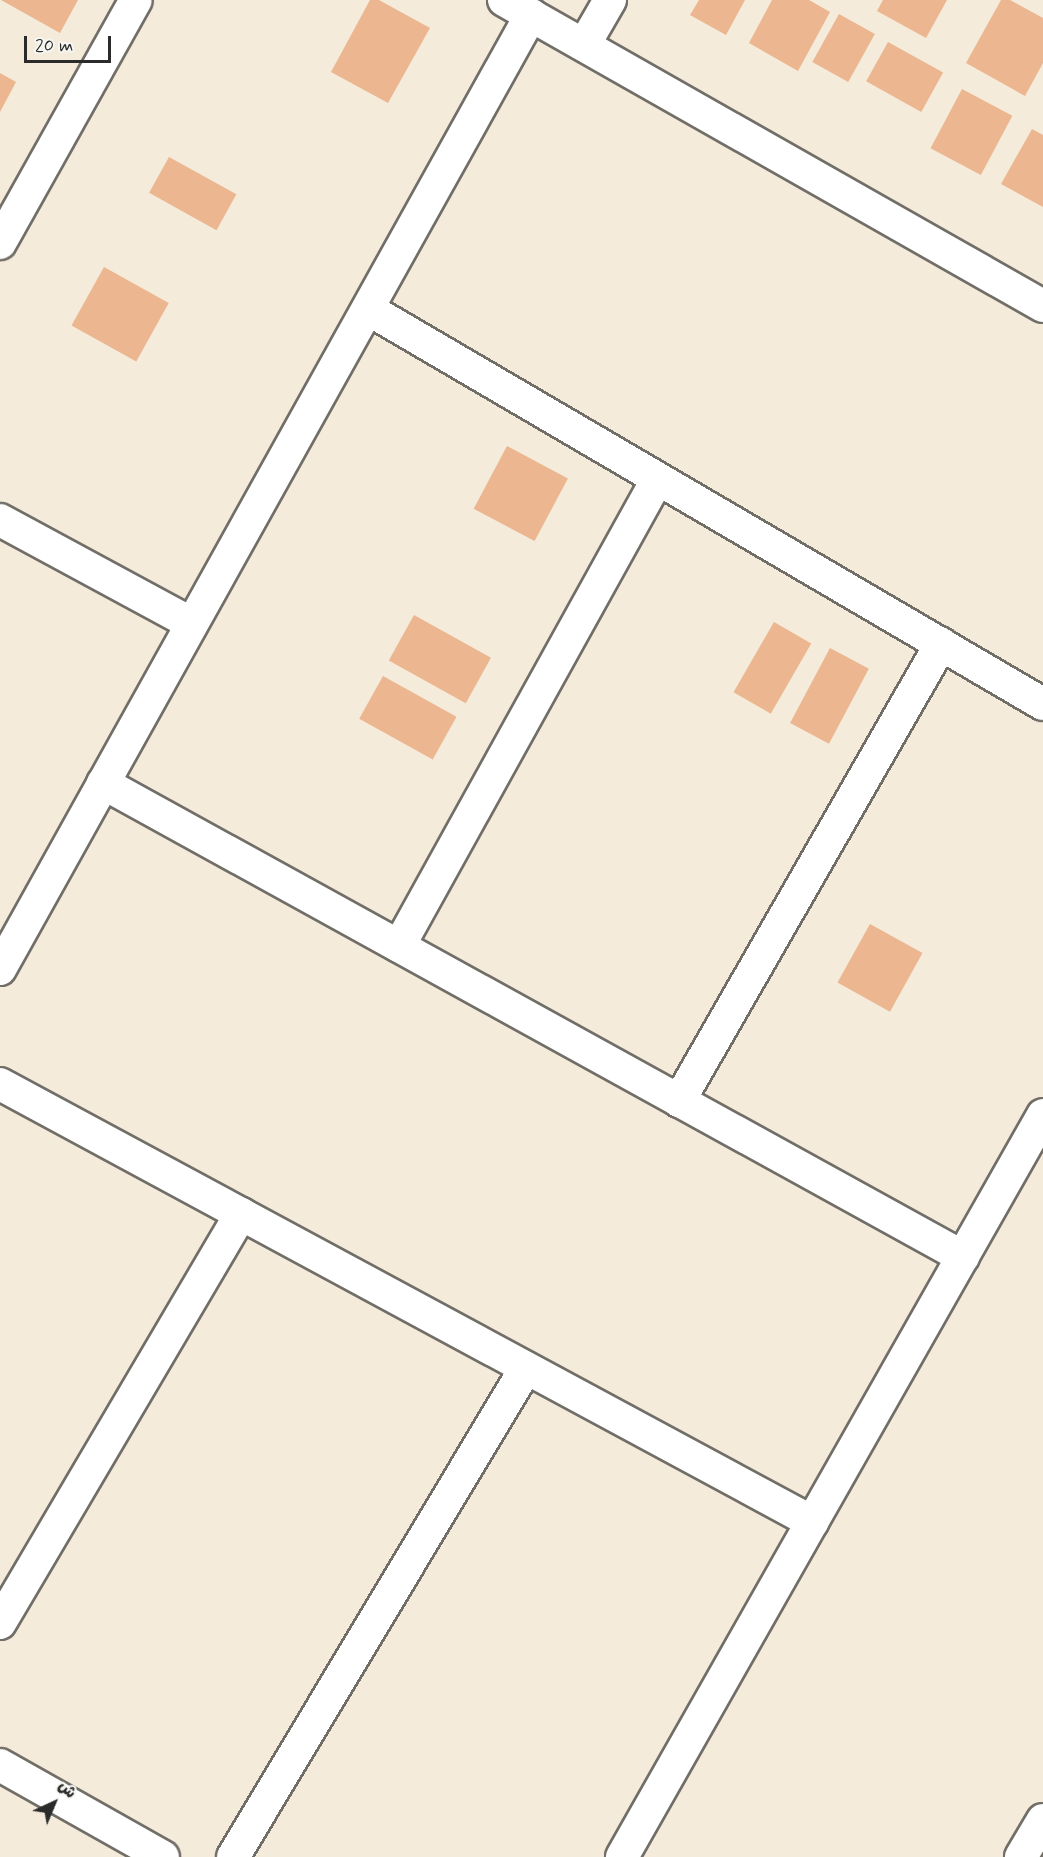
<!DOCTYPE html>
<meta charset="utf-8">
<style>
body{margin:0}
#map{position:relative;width:1043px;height:1857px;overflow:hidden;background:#f4ebda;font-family:Mynerve,"Playpen Sans Arabic",sans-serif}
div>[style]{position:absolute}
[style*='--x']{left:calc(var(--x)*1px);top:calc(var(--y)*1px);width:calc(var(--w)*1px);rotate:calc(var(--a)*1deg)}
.building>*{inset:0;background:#ebb690;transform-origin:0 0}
.roads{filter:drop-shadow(2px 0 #716e68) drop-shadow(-2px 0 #716e68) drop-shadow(0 2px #716e68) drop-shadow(0 -2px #716e68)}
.minor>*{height:32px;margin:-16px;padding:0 16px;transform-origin:16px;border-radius:16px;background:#fff}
span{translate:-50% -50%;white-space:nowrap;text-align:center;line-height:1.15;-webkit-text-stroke:6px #f6f6f2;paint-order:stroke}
.north{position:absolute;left:24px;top:1773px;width:60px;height:60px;-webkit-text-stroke:4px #f6f6f2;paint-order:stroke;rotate:44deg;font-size:16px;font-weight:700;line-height:24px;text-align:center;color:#2b2b2b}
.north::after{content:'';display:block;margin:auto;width:21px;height:27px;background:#2b2b2b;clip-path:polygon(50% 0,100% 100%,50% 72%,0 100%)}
.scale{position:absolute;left:24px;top:36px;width:87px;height:27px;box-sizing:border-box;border:3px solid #2b2b2b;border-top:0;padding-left:8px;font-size:18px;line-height:21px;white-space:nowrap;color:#2b2b2b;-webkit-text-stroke:4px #f6f6f2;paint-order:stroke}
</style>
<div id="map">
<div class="building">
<div style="clip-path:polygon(1px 0,78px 0,60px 33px)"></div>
<div style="clip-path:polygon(370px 0,379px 0,430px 28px,388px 103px,331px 72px)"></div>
<div style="clip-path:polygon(699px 0,745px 0,726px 35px,690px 15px)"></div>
<div style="clip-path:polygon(772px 0,809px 0,830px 12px,798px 71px,749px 43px)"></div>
<div style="clip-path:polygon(883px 0,947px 0,926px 38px,877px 11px)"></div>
<div style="clip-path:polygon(1001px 0,1010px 0,1043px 18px,1043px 63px,1025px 96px,966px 63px)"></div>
<div style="left:839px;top:14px;width:41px;height:55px;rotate:29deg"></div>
<div style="left:888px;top:42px;width:63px;height:45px;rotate:29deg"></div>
<div style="clip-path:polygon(0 73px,16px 82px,0 112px)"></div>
<div style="left:962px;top:89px;width:57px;height:67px;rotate:28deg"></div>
<div style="clip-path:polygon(1032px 129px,1043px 135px,1043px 207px,1001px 184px)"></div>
<div style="left:169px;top:157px;width:77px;height:41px;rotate:29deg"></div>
<div style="left:104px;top:267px;width:74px;height:67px;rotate:29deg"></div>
<div style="left:507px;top:446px;width:69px;height:71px;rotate:28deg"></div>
<div style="left:414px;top:615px;width:88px;height:52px;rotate:29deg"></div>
<div style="left:774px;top:622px;width:43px;height:81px;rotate:30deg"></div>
<div style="left:830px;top:648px;width:44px;height:85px;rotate:28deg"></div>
<div style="left:383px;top:676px;width:84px;height:49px;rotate:29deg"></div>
<div style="left:870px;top:924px;width:60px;height:67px;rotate:29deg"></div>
</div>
<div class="roads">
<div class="minor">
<div style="--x:504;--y:0;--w:620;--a:29.58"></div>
<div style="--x:584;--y:45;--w:52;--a:-60"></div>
<div style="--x:0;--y:243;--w:278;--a:-60.8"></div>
<div style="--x:368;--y:309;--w:782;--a:30.34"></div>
<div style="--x:0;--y:520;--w:218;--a:28.4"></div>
<div style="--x:103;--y:783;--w:982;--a:28.86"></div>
<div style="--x:399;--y:946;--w:533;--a:-61.03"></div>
<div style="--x:0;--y:969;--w:1092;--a:-60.9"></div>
<div style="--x:0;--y:1084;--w:923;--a:28.34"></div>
<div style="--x:679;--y:1101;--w:527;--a:-60.17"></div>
<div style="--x:0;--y:1623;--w:475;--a:-59.5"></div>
<div style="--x:0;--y:1765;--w:187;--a:29.4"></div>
<div style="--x:233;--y:1857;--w:570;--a:-59.07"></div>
<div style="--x:622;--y:1857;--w:853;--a:-60.43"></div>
<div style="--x:1021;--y:1857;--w:43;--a:-59.3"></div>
</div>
</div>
<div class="north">ش</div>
<div class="scale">20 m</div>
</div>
